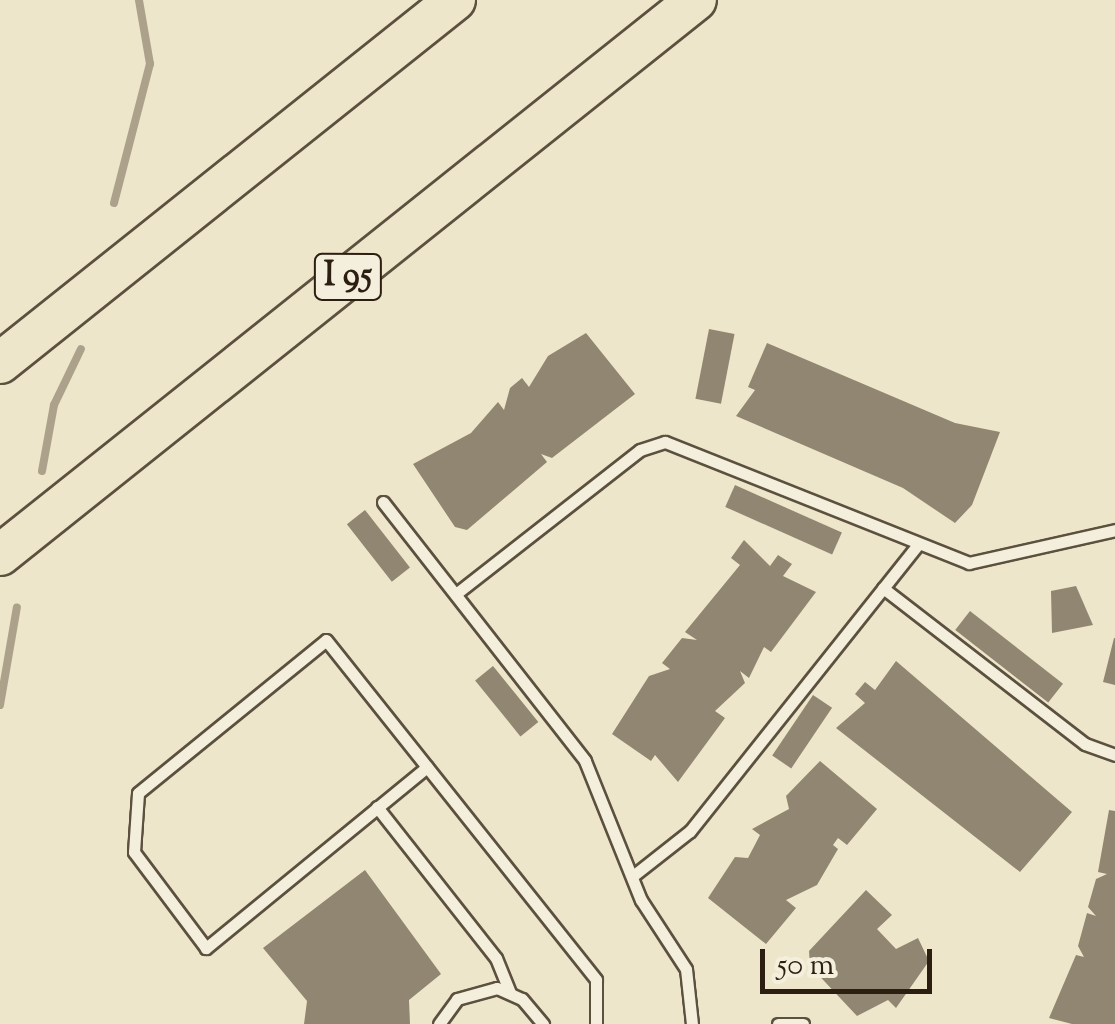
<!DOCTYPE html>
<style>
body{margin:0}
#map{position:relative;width:1115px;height:1024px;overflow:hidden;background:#eee6ca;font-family:"Sorts Mill Goudy",serif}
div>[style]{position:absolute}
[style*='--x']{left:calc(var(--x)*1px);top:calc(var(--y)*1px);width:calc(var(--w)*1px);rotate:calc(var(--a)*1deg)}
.stream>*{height:8px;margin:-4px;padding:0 4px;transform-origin:4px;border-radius:4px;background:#aca28b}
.building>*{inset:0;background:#918671;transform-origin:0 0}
.roads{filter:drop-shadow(2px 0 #5c503f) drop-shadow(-2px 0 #5c503f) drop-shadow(0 2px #5c503f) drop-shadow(0 -2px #5c503f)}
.lane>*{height:11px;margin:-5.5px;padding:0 5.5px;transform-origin:5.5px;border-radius:5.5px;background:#f4efdd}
.highway>*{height:40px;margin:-20px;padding:0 20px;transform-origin:20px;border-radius:20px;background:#eee6ca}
span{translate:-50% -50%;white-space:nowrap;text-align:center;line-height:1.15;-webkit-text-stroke:9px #f4efdd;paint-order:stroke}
.shield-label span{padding:2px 8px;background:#f4efdd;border:2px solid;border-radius:8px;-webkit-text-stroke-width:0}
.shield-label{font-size:35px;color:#2c1e11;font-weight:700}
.scale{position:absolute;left:760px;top:949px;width:172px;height:45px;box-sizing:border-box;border:5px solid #2c1e11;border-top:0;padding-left:12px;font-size:30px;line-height:35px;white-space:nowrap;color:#2c1e11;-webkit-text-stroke:8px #f4efdd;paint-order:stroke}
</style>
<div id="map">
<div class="stream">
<div style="--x:114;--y:203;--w:144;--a:-75.5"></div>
<div style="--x:150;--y:64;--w:65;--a:-99.8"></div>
<div style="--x:42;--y:471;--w:67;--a:-79.7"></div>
<div style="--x:54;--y:405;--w:62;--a:-64.3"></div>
<div style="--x:0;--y:705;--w:99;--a:-80.2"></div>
</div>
<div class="building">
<div style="left:709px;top:329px;width:26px;height:71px;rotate:11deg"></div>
<div style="clip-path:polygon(586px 333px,635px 394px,552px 458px,541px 454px,547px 462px,467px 530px,455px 527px,413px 464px,471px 433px,498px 402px,504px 410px,510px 388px,522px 378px,529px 387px,548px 356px)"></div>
<div style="clip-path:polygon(767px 343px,955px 423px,1000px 432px,972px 505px,955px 523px,903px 488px,736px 416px,755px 390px,748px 387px)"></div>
<div style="left:735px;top:485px;width:117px;height:24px;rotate:24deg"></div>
<div style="left:365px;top:510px;width:73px;height:23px;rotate:52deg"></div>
<div style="clip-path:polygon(744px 540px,770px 566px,778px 555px,792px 564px,783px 576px,816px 592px,771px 652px,764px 647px,749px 678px,740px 671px,745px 683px,715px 711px,725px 718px,678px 782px,655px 755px,651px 761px,612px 734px,649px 676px,670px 669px,662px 663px,682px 638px,697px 640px,685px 632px,740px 565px,731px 558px)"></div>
<div style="clip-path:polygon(1076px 586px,1093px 625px,1052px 633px,1051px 591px)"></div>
<div style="left:970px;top:611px;width:118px;height:24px;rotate:38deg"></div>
<div style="clip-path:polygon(1114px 638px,1115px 638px,1115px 685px,1103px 682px)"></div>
<div style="clip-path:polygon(896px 661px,1072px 812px,1020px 872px,836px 728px,865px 703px,855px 694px,865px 682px,875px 690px)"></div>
<div style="left:493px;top:666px;width:72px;height:23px;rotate:51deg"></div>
<div style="left:813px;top:695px;width:23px;height:73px;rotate:34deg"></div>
<div style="clip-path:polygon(820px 761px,877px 809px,847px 845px,838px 838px,833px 845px,838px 849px,817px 885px,786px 900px,796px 908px,766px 944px,708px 898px,735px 857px,748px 858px,760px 835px,752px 829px,789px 809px,786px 796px)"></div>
<div style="clip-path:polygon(1109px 810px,1115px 811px,1115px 1024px,1072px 1024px,1049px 1018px,1076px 955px,1084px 957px,1078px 946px,1087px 913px,1096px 916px,1088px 907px,1096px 879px,1107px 874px,1098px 872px)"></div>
<div style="clip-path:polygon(365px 870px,441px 974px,409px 1000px,410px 1024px,304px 1024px,307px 1001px,263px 948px)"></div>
<div style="clip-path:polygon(866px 890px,892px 915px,877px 929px,896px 949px,918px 938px,929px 961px,896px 1008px,888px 1000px,857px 1016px,810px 966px,809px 951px)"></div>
</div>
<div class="roads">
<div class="lane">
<div style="--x:383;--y:502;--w:328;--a:52"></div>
<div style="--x:585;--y:761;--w:150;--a:68.1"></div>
<div style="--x:641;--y:900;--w:82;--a:56.9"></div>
<div style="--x:686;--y:969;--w:55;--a:83.8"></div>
<div style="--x:883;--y:588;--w:255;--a:37.7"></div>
<div style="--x:1085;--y:744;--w:32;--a:20"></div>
<div style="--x:457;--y:593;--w:232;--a:-38"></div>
<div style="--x:640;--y:450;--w:26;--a:-18"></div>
<div style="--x:665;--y:442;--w:327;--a:21.7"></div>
<div style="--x:969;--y:563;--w:150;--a:-12.7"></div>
<div style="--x:427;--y:767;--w:286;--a:140.7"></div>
<div style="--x:206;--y:948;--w:120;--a:-126.9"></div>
<div style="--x:134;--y:852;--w:59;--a:-86.1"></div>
<div style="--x:138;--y:793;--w:242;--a:-39.1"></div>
<div style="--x:326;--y:640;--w:434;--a:51.5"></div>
<div style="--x:596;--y:980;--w:44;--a:90"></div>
<div style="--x:377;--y:807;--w:192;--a:51.8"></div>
<div style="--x:496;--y:958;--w:37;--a:68"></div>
<div style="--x:634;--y:875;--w:71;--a:-38.2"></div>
<div style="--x:690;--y:831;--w:364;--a:-51.5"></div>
<div style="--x:439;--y:1024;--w:31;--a:-54"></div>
<div style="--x:457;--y:999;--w:41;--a:-15.4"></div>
<div style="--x:497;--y:988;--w:27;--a:24"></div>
<div style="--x:522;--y:999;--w:33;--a:50"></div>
<div style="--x:778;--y:1024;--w:25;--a:0"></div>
</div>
<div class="highway">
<div style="--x:0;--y:363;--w:582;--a:-38.58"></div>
<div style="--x:0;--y:555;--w:890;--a:-38.57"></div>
</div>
</div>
<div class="shield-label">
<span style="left:348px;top:277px">I 95</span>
</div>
<div class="scale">50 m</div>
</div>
